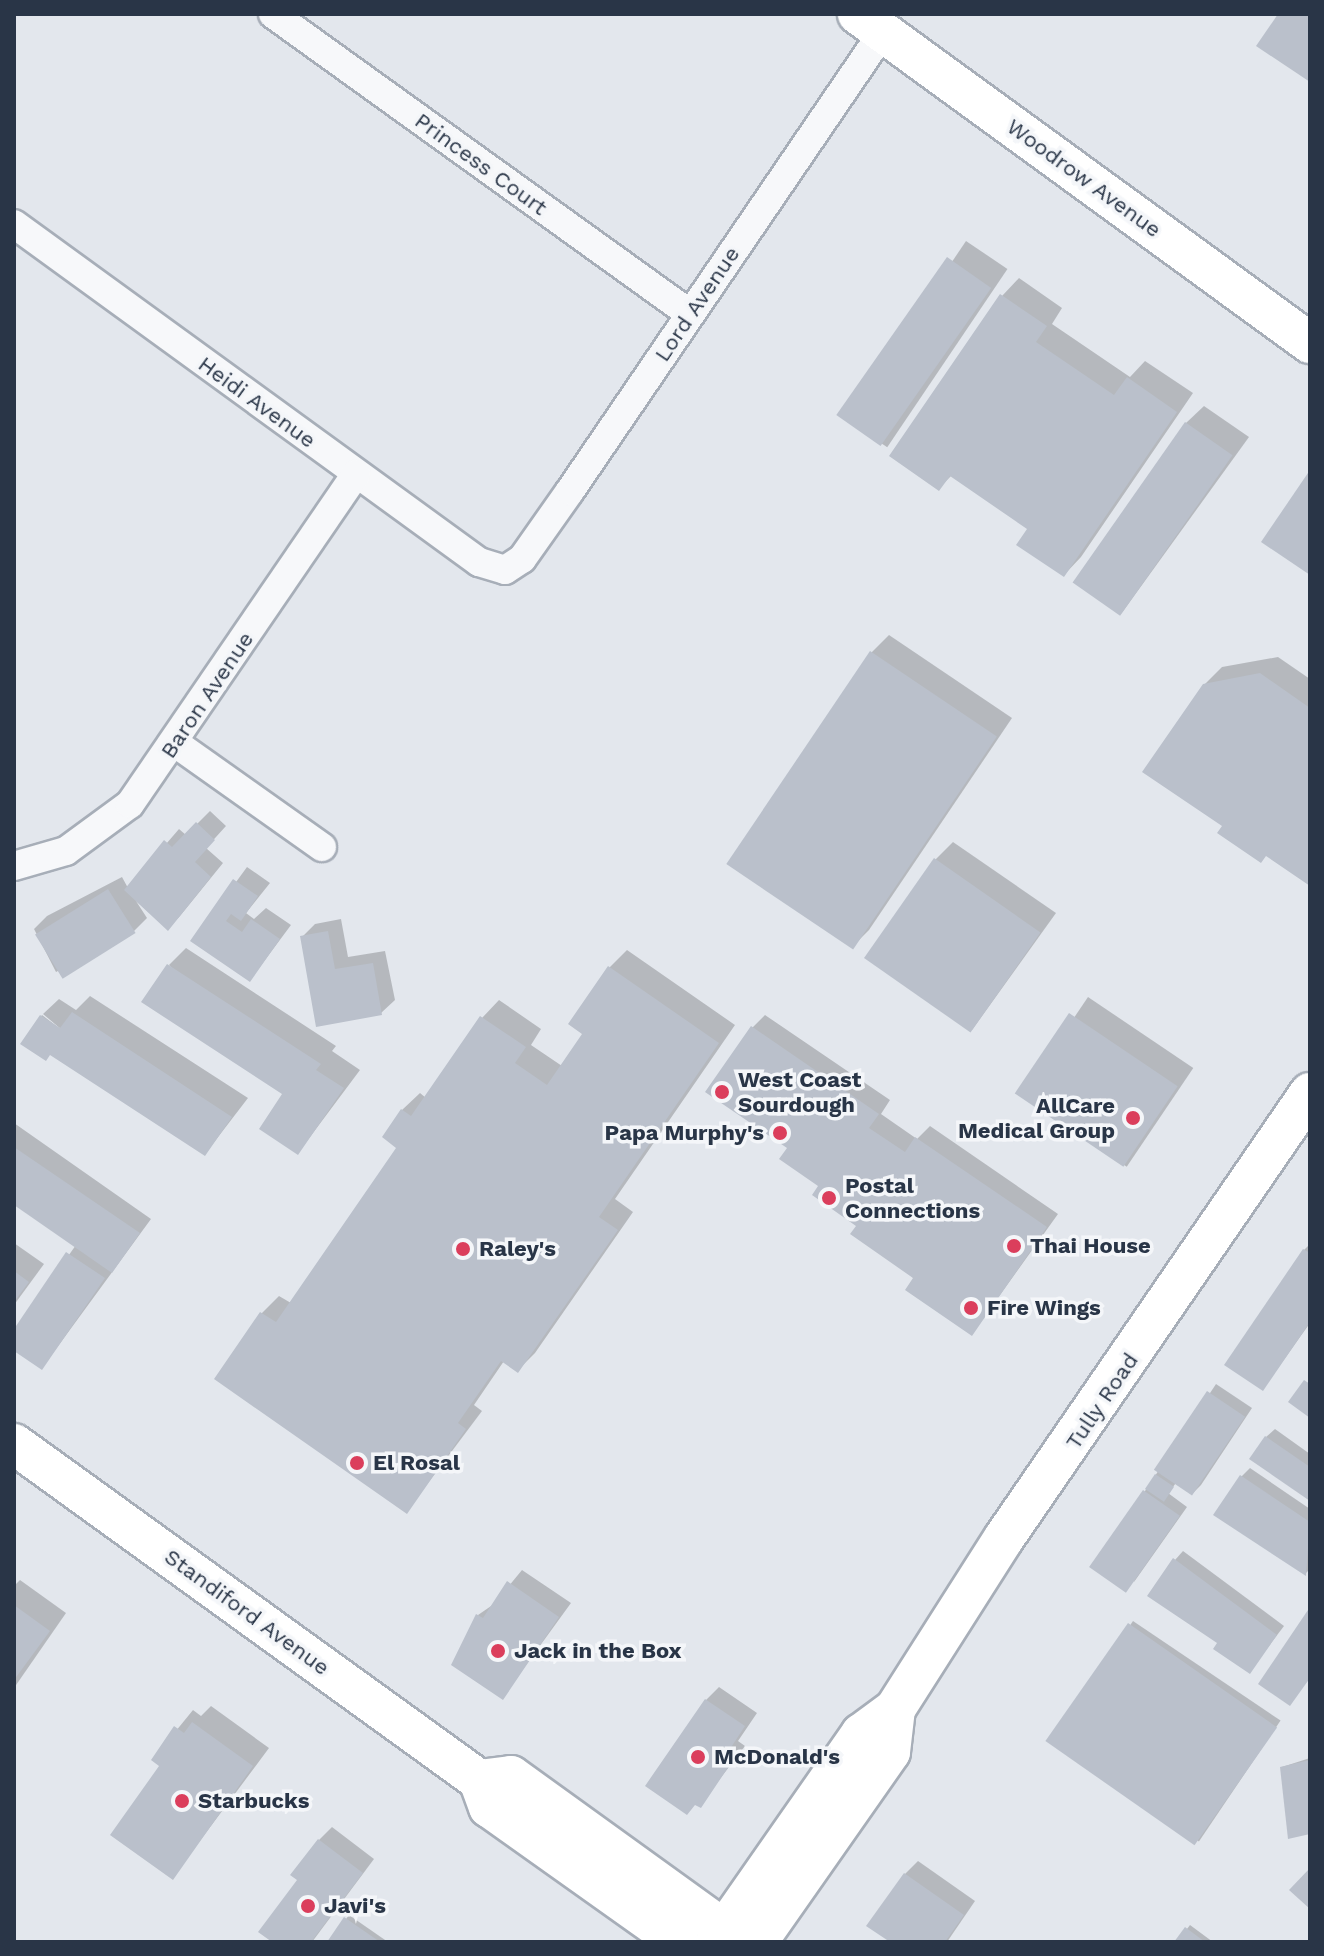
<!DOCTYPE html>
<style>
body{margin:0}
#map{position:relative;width:1324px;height:1956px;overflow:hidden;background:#e3e7ed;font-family:"Work Sans",sans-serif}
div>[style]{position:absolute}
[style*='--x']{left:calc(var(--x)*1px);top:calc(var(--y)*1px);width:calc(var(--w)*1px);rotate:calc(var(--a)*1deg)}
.shadow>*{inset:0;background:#0003;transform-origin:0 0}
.building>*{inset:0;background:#bac0cb;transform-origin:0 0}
.roads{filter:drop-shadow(2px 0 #a7aeb8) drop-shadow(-2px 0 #a7aeb8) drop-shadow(0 2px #a7aeb8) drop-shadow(0 -2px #a7aeb8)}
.street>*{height:28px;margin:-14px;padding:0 14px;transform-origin:14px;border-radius:14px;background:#f7f8fa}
.secondary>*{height:40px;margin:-20px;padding:0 20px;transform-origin:20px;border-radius:20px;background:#fff}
.dots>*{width:22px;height:22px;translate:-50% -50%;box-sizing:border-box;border:4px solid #f4f6f9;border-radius:50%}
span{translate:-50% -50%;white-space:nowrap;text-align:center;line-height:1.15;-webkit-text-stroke:7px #f4f6f9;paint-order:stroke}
.street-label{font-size:22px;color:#293547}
.poi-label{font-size:22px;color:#293547;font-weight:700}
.left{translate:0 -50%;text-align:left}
.right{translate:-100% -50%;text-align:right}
.frame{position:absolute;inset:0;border:16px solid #293547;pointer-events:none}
</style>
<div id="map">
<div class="shadow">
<div style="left:966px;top:241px;width:50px;height:215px;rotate:34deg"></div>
<div style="clip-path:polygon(1019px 278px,1062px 308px,1052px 324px,1130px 377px,1145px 361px,1193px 393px,1081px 557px,1064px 575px,1030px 528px,952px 475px,939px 488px,1002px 296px)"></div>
<div style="clip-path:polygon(1204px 406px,1249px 437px,1121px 614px,1186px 423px)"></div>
<div style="clip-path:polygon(889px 635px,1012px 718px,869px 930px,852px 947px,872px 652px)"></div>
<div style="clip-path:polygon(1278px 657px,1310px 679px,1310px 884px,1224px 826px,1204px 685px,1222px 667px)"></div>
<div style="clip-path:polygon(210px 811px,226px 826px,206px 848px,223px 863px,180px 916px,168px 929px,136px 901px,147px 918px,134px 931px,56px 972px,34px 929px,47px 916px,122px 877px,128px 888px,179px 829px,186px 835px)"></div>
<div style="clip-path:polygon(953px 842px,1056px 913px,972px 1030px,935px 860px)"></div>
<div style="clip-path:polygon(247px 867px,270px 883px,246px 913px,254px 919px,266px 908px,291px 925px,250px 980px,193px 941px)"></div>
<div style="clip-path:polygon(341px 919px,348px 957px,385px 951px,395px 1000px,381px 1013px,318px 1025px,302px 937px,315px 924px)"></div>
<div style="clip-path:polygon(186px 948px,336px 1046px,332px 1051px,360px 1070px,298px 1153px,285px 1094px,169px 965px)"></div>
<div style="clip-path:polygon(627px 950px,735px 1025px,615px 1199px,633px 1212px,535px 1353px,518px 1370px,504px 1361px,474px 1405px,482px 1411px,407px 1511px,217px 1379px,262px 1313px,279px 1296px,291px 1303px,399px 1147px,402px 1110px,420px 1093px,426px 1098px,482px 1018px,499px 1000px,541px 1029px,531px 1045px,562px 1066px,585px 1034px,610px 967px)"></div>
<div style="clip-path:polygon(90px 996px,248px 1098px,205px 1154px,51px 1053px,23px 1043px,42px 1015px,68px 1035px,43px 1014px,59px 999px,76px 1010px)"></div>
<div style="left:1088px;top:997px;width:127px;height:119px;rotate:34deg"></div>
<div style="clip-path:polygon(765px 1015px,890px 1100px,881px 1114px,917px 1139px,930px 1126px,1058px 1214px,972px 1334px,859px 1226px,789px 1147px,752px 1028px)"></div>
<div style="clip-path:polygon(14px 1123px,151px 1219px,42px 1368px,14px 1349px,14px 1332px,76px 1245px,14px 1200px)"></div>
<div style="clip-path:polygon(14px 1243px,44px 1264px,14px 1305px)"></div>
<div style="clip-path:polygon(1310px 1244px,1310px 1323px,1263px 1389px,1304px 1250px)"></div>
<div style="clip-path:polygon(1216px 1384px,1252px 1408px,1201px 1485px,1192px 1494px,1176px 1483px,1168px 1493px,1187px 1507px,1134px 1582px,1145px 1491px)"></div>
<div style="clip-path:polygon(1275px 1429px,1310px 1454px,1310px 1498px,1266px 1437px)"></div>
<div style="clip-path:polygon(1250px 1468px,1310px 1509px,1310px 1569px,1305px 1574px,1241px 1477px)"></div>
<div style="clip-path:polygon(1183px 1551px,1284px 1626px,1250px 1671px,1175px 1560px)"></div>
<div style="clip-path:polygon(522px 1570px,571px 1603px,502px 1698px,478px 1615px,494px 1604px)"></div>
<div style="clip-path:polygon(20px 1580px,66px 1613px,14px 1688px,14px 1586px)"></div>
<div style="left:1133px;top:1621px;width:178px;height:146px;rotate:34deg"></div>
<div style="clip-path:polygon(719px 1687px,757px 1713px,738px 1741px,745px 1746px,700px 1805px,706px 1700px)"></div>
<div style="clip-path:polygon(211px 1706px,269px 1748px,173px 1877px,162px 1766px,153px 1759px,193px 1710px,201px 1716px)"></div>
<div style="clip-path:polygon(1310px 1758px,1310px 1832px,1282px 1767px)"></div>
<div style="clip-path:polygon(332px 1827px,374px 1859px,312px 1942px,275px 1942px,299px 1880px,319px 1840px)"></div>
<div style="clip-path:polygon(918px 1861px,975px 1901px,947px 1942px,893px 1942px,905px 1874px)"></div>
<div style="clip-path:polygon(349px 1915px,388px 1942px,329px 1942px)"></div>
<div style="clip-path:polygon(1190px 1925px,1213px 1942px,1177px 1942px)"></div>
</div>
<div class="building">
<div style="clip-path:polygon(1278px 14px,1310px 14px,1310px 82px,1256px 46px)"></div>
<div style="left:947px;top:257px;width:54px;height:193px;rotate:35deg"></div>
<div style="clip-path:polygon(1000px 294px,1047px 326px,1036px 342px,1114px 395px,1127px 377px,1177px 412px,1064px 577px,1016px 545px,1027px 529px,950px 476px,939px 491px,889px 456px)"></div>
<div style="left:1185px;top:422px;width:58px;height:196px;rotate:35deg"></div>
<div style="clip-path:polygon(1310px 470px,1310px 575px,1261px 542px)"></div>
<div style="left:870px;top:651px;width:153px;height:257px;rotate:34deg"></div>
<div style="clip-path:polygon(1260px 673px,1310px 708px,1310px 886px,1266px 856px,1261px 863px,1217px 833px,1222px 826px,1142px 772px,1203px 684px)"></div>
<div style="clip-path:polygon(196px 822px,215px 840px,195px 862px,211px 877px,168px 931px,124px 890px,164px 840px,172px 847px)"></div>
<div style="left:934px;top:858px;width:130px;height:122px;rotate:35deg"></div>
<div style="clip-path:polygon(233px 879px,258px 896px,241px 921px,231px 914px,226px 921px,242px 932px,251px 919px,280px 939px,250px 982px,190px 941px)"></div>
<div style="left:108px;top:889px;width:52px;height:86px;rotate:58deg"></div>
<div style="clip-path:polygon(328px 931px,335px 969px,373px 963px,382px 1015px,316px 1027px,300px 936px)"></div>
<div style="clip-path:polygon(167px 964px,321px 1064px,316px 1070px,344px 1088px,298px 1155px,259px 1129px,282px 1094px,141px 1002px)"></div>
<div style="clip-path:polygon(608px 966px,719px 1043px,599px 1217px,618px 1230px,518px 1373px,501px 1361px,458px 1423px,466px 1429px,407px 1514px,214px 1379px,260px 1312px,276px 1322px,396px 1148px,382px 1137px,401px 1109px,411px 1116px,480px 1016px,526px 1047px,515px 1063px,547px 1085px,582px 1034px,568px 1024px)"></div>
<div style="clip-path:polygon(72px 1012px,232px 1117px,205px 1156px,50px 1055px,46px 1061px,20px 1044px,40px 1015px,60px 1028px)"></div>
<div style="left:1069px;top:1013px;width:131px;height:97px;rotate:34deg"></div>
<div style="clip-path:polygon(751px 1026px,879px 1114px,869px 1128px,905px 1152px,915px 1137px,1047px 1227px,972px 1336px,905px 1290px,913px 1278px,850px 1234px,856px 1226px,812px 1195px,818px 1186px,779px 1159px,787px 1148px,705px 1092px)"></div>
<div style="clip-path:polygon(14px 1147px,140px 1233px,112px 1273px,14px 1205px)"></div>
<div style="clip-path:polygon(1303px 1249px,1310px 1253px,1310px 1322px,1263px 1391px,1224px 1365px)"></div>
<div style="clip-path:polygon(66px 1252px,105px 1278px,42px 1370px,14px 1351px,14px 1329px)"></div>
<div style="clip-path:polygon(14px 1271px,29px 1282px,14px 1302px)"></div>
<div style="clip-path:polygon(1304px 1380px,1310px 1384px,1310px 1418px,1288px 1402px)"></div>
<div style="left:1207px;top:1391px;width:46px;height:95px;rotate:34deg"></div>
<div style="clip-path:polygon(1265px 1436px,1310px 1467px,1310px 1501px,1249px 1459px)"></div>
<div style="left:1155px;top:1474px;width:23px;height:18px;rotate:34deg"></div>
<div style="clip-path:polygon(1240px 1475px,1310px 1522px,1306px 1576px,1213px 1515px)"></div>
<div style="left:1143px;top:1490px;width:45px;height:94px;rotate:35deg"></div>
<div style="clip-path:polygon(1173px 1558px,1277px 1635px,1250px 1674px,1213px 1649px,1217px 1643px,1147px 1596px)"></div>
<div style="clip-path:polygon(507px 1581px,559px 1617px,503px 1700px,451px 1665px,476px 1614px,483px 1618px)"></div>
<div style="clip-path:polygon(14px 1605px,50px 1631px,14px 1680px)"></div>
<div style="clip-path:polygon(1310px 1607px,1310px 1678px,1290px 1706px,1258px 1684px)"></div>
<div style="left:1128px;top:1623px;width:182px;height:144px;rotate:35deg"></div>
<div style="clip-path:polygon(705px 1699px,745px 1726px,726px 1755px,733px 1760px,701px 1808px,695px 1805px,687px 1815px,645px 1786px)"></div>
<div style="clip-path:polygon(192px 1722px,253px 1766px,173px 1880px,110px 1835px,159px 1766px,151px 1760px,174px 1726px,184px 1733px)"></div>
<div style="clip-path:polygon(1310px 1760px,1310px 1834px,1288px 1839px,1280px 1767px)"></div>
<div style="clip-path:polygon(318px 1839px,363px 1873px,311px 1942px,272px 1942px,258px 1932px,297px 1880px,290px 1875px)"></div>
<div style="clip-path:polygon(1310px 1868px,1310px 1909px,1289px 1890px)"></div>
<div style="clip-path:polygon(904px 1873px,964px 1915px,945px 1942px,890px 1942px,866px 1926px)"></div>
<div style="clip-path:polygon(344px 1917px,380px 1942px,327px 1942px)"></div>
<div style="clip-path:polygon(1185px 1927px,1205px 1942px,1174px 1942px)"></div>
</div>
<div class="roads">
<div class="street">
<div style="--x:273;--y:14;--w:514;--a:35.73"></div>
<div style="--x:14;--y:224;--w:575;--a:36.01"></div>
<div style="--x:479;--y:562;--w:27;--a:17"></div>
<div style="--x:505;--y:570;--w:20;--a:-33"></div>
<div style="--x:522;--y:559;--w:83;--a:-54.8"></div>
<div style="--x:570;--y:491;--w:556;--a:-55.71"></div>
<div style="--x:175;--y:743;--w:180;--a:35.3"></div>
<div style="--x:14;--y:866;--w:54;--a:-16.1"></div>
<div style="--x:66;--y:851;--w:79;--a:-36.3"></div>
<div style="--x:130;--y:804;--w:400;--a:-55.6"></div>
</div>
<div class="secondary">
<div style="--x:858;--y:14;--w:559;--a:36.05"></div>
<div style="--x:14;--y:1444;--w:574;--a:35.85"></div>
<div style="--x:479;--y:1780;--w:29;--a:70"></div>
<div style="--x:489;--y:1807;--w:233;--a:35.4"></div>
<div style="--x:479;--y:1780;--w:32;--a:-7"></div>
<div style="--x:511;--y:1776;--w:284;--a:35.8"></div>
<div style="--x:716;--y:1942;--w:254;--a:-55.1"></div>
<div style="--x:861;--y:1734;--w:42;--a:-36.3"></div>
<div style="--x:895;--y:1709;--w:203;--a:-57.5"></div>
<div style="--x:1004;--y:1538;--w:540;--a:-55.49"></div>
<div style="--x:757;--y:1942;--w:232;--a:-55"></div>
<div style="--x:890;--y:1752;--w:43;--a:-83.4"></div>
</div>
</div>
<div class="dots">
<div style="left:722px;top:1092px;background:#db3e5c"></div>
<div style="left:1133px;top:1118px;background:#db3e5c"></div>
<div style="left:780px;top:1133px;background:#db3e5c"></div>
<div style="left:829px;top:1198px;background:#db3e5c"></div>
<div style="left:1014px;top:1246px;background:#db3e5c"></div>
<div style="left:463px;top:1249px;background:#db3e5c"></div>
<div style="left:971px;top:1308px;background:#db3e5c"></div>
<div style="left:357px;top:1463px;background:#db3e5c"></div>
<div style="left:498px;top:1651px;background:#db3e5c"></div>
<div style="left:698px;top:1757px;background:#db3e5c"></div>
<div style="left:182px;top:1801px;background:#db3e5c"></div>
<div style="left:308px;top:1906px;background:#db3e5c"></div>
</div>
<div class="street-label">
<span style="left:481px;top:164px;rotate:36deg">Princess Court</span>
<span style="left:1084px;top:178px;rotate:36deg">Woodrow Avenue</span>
<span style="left:697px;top:304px;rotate:-56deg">Lord Avenue</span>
<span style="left:257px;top:402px;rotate:36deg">Heidi Avenue</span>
<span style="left:207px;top:695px;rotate:-56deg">Baron Avenue</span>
<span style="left:1102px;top:1401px;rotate:-56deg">Tully Road</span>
<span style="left:247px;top:1612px;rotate:36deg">Standiford Avenue</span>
</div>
<div class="poi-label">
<span class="left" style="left:738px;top:1092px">West Coast<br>Sourdough</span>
<span class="right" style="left:1115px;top:1118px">AllCare<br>Medical Group</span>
<span class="right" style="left:764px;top:1133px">Papa Murphy's</span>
<span class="left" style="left:845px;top:1198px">Postal<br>Connections</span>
<span class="left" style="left:1030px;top:1246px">Thai House</span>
<span class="left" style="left:479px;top:1249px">Raley's</span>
<span class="left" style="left:987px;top:1308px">Fire Wings</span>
<span class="left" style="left:373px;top:1463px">El Rosal</span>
<span class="left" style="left:514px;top:1651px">Jack in the Box</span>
<span class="left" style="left:714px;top:1757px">McDonald's</span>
<span class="left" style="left:198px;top:1801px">Starbucks</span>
<span class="left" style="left:324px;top:1906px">Javi's</span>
</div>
<div class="frame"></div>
</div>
